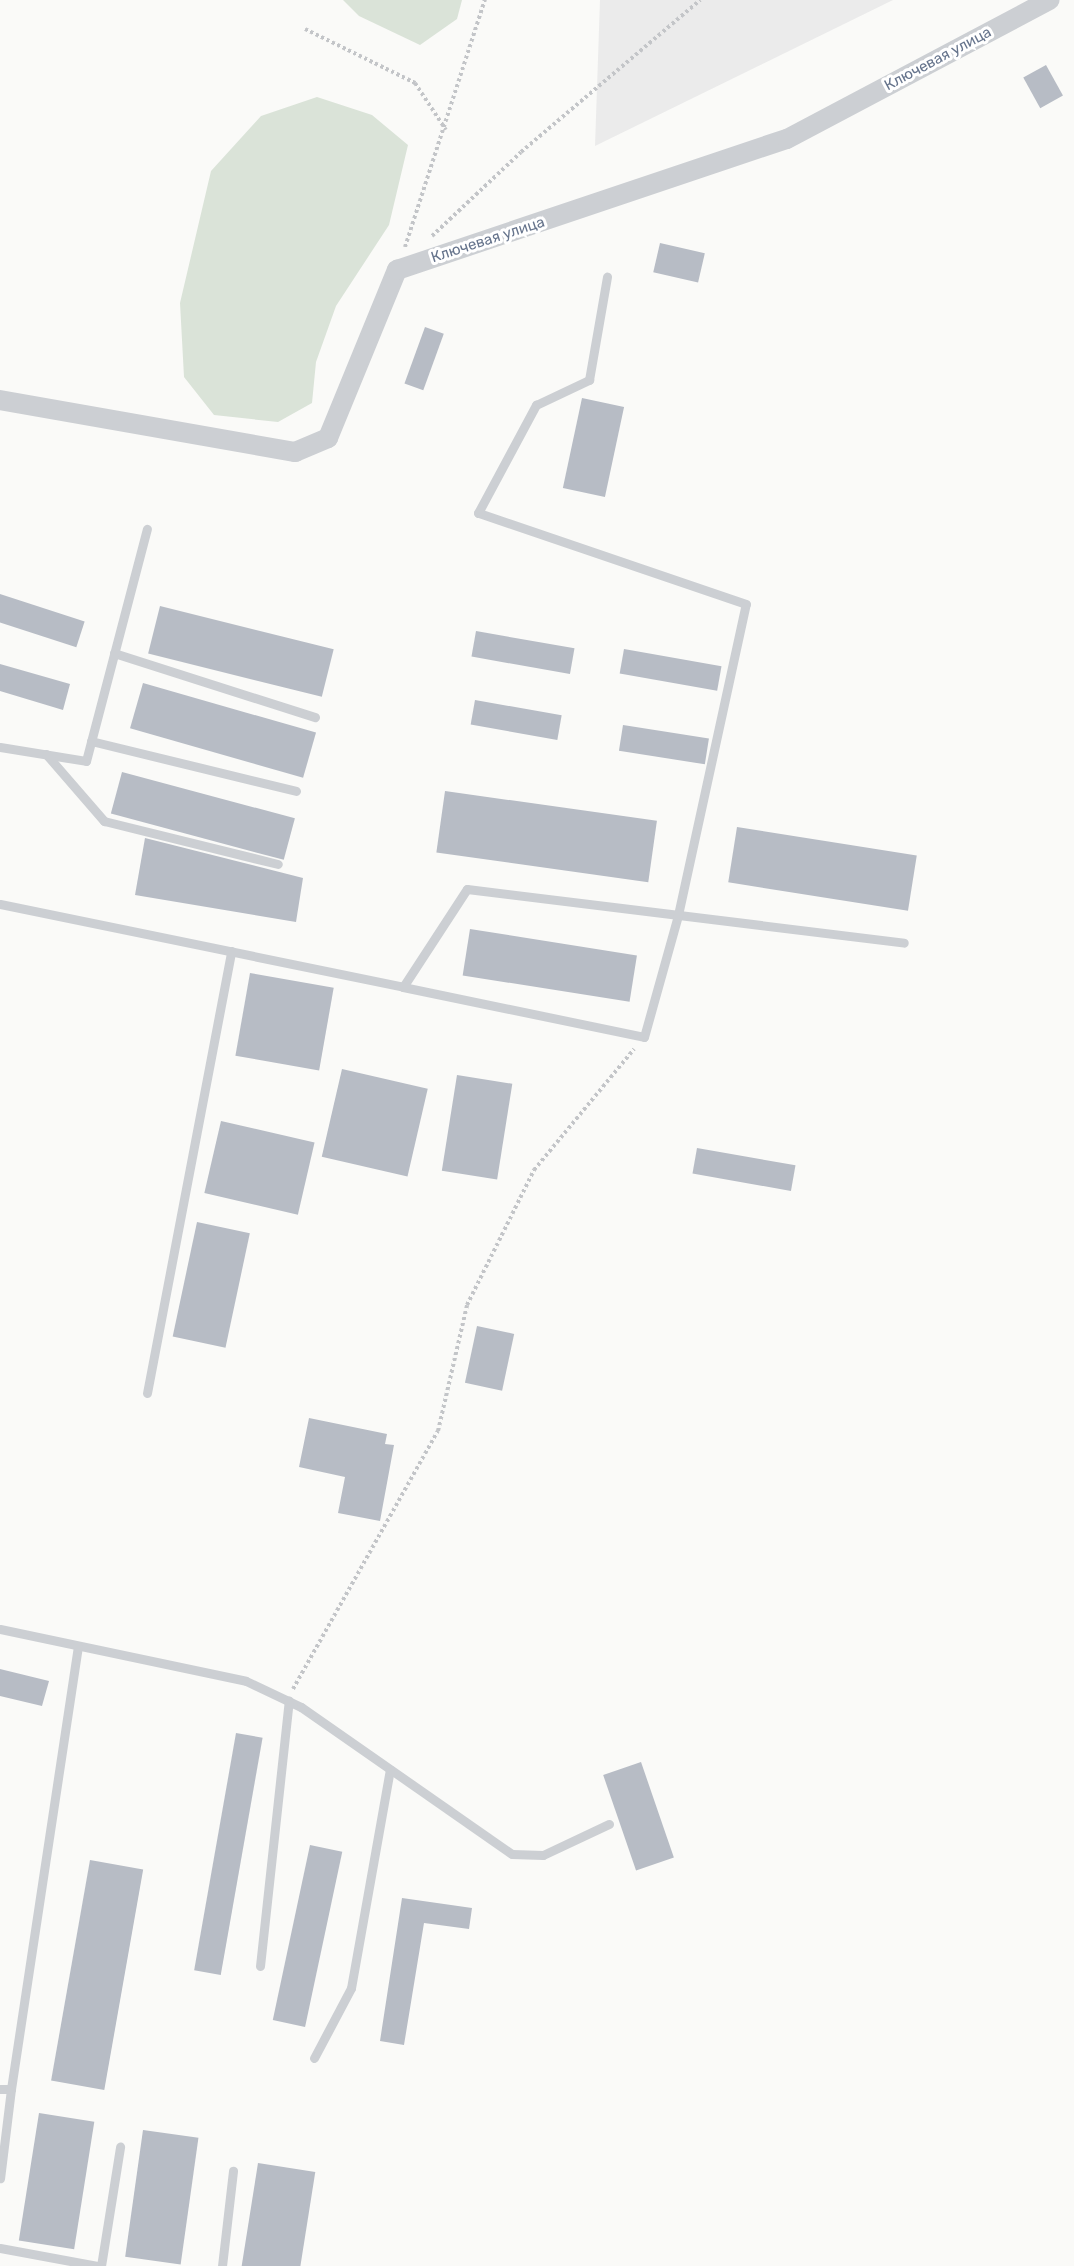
<!DOCTYPE html>
<meta charset="utf-8">
<style>
body{margin:0}
#map{position:relative;width:1074px;height:2266px;overflow:hidden;background:#fafaf8;font-family:Rubik,sans-serif}
div>[style]{position:absolute}
[style*='--x']{left:calc(var(--x)*1px);top:calc(var(--y)*1px);width:calc(var(--w)*1px);rotate:calc(var(--a)*1deg)}
.built>*{inset:0;background:#ebebeb}
.green>*{inset:0;background:#dae3d8}
.building>*{inset:0;background:#b7bcc5;transform-origin:0 0}
.path>*{height:4px;margin-top:-2px;transform-origin:0;background:repeating-linear-gradient(90deg,#c3c5c8 0 3px,transparent 0 6px)}
.lane>*{height:9px;margin:-4.5px;padding:0 4.5px;transform-origin:4.5px;border-radius:4.5px;background:#cccfd3}
.street>*{height:20px;margin:-10px;padding:0 10px;transform-origin:10px;border-radius:10px;background:#cccfd3}
span{translate:-50% -50%;white-space:nowrap;text-align:center;line-height:1.15;-webkit-text-stroke:6px #fff;paint-order:stroke}
.street-label{font-size:15px;color:#66748c}
</style>
<div id="map">
<div class="built">
<div style="clip-path:polygon(600px 0,893px 0,595px 146px)"></div>
</div>
<div class="green">
<div style="clip-path:polygon(343px 0,462px 0,457px 19px,420px 45px,359px 16px)"></div>
<div style="clip-path:polygon(317px 97px,372px 115px,408px 145px,389px 225px,336px 306px,316px 362px,312px 403px,278px 422px,214px 415px,184px 377px,180px 303px,211px 171px,261px 116px)"></div>
</div>
<div class="building">
<div style="left:1046px;top:65px;width:35px;height:26px;rotate:61deg"></div>
<div style="left:660px;top:243px;width:46px;height:30px;rotate:13deg"></div>
<div style="left:425px;top:327px;width:20px;height:60px;rotate:20deg"></div>
<div style="left:582px;top:398px;width:43px;height:92px;rotate:12deg"></div>
<div style="left:0;top:594px;width:89px;height:27px;rotate:18deg"></div>
<div style="left:160px;top:606px;width:179px;height:49px;rotate:14deg"></div>
<div style="left:476px;top:631px;width:100px;height:26px;rotate:10deg"></div>
<div style="left:624px;top:649px;width:99px;height:25px;rotate:10deg"></div>
<div style="clip-path:polygon(0 664px,70px 684px,63px 710px,0 691px)"></div>
<div style="left:143px;top:683px;width:180px;height:47px;rotate:16deg"></div>
<div style="left:475px;top:700px;width:88px;height:25px;rotate:10deg"></div>
<div style="left:623px;top:725px;width:87px;height:26px;rotate:9deg"></div>
<div style="left:122px;top:772px;width:179px;height:43px;rotate:15deg"></div>
<div style="left:445px;top:791px;width:214px;height:62px;rotate:8deg"></div>
<div style="left:737px;top:827px;width:182px;height:56px;rotate:9deg"></div>
<div style="clip-path:polygon(145px 838px,303px 878px,296px 922px,135px 895px)"></div>
<div style="left:470px;top:929px;width:169px;height:47px;rotate:9deg"></div>
<div style="left:250px;top:973px;width:85px;height:84px;rotate:10deg"></div>
<div style="left:342px;top:1069px;width:88px;height:90px;rotate:13deg"></div>
<div style="left:457px;top:1075px;width:56px;height:97px;rotate:9deg"></div>
<div style="left:221px;top:1121px;width:96px;height:74px;rotate:13deg"></div>
<div style="left:697px;top:1148px;width:100px;height:26px;rotate:10deg"></div>
<div style="left:197px;top:1222px;width:54px;height:117px;rotate:12deg"></div>
<div style="left:477px;top:1326px;width:38px;height:58px;rotate:12deg"></div>
<div style="clip-path:polygon(309px 1418px,387px 1434px,385px 1444px,394px 1445px,380px 1521px,338px 1513px,345px 1477px,299px 1467px)"></div>
<div style="clip-path:polygon(0 1669px,49px 1681px,42px 1706px,0 1696px)"></div>
<div style="left:236px;top:1733px;width:27px;height:241px;rotate:10deg"></div>
<div style="left:641px;top:1762px;width:101px;height:40px;rotate:71deg"></div>
<div style="left:310px;top:1845px;width:33px;height:179px;rotate:12deg"></div>
<div style="left:90px;top:1860px;width:54px;height:224px;rotate:10deg"></div>
<div style="clip-path:polygon(402px 1898px,472px 1908px,469px 1929px,424px 1923px,404px 2045px,380px 2041px)"></div>
<div style="left:39px;top:2113px;width:56px;height:129px;rotate:9deg"></div>
<div style="left:143px;top:2130px;width:56px;height:128px;rotate:8deg"></div>
<div style="left:258px;top:2163px;width:58px;height:105px;rotate:9deg"></div>
</div>
<div class="path">
<div style="--x:305;--y:29;--w:123;--a:26.1"></div>
<div style="--x:415;--y:83;--w:56;--a:56.6"></div>
<div style="--x:432;--y:236;--w:122;--a:-43.3"></div>
<div style="--x:521;--y:152;--w:235;--a:-40.3"></div>
<div style="--x:405;--y:247;--w:260;--a:-72.1"></div>
<div style="--x:293;--y:1689;--w:296;--a:-60.7"></div>
<div style="--x:438;--y:1431;--w:129;--a:-77"></div>
<div style="--x:467;--y:1305;--w:151;--a:-63.6"></div>
<div style="--x:534;--y:1170;--w:157;--a:-50.4"></div>
</div>
<div class="lane">
<div style="--x:114;--y:653;--w:211;--a:17.7"></div>
<div style="--x:91;--y:741;--w:211;--a:13.7"></div>
<div style="--x:0;--y:747;--w:87;--a:9.2"></div>
<div style="--x:86;--y:761;--w:240;--a:-75.3"></div>
<div style="--x:46;--y:754;--w:89;--a:49.1"></div>
<div style="--x:104;--y:821;--w:179;--a:13.9"></div>
<div style="--x:0;--y:904;--w:411;--a:11.6"></div>
<div style="--x:403;--y:987;--w:117;--a:-56.9"></div>
<div style="--x:467;--y:889;--w:440;--a:7"></div>
<div style="--x:403;--y:987;--w:246;--a:11.7"></div>
<div style="--x:644;--y:1037;--w:127;--a:-74.4"></div>
<div style="--x:678;--y:915;--w:318;--a:-77.7"></div>
<div style="--x:746;--y:604;--w:283;--a:-161.2"></div>
<div style="--x:478;--y:513;--w:123;--a:-61.8"></div>
<div style="--x:536;--y:405;--w:59;--a:-25.3"></div>
<div style="--x:589;--y:380;--w:105;--a:-80.1"></div>
<div style="--x:147;--y:1393;--w:450;--a:-79.2"></div>
<div style="--x:0;--y:1629;--w:251;--a:11.9"></div>
<div style="--x:246;--y:1681;--w:61;--a:25.3"></div>
<div style="--x:301;--y:1707;--w:257;--a:34.9"></div>
<div style="--x:512;--y:1854;--w:31;--a:2"></div>
<div style="--x:543;--y:1855;--w:73;--a:-25.2"></div>
<div style="--x:260;--y:1966;--w:267;--a:-83.8"></div>
<div style="--x:314;--y:2058;--w:79;--a:-62.1"></div>
<div style="--x:351;--y:1988;--w:222;--a:-79.9"></div>
<div style="--x:0;--y:2089;--w:11;--a:0"></div>
<div style="--x:11;--y:2089;--w:90;--a:97"></div>
<div style="--x:11;--y:2089;--w:448;--a:-81.4"></div>
<div style="--x:0;--y:2248;--w:99;--a:10.5"></div>
<div style="--x:101;--y:2266;--w:121;--a:-80.9"></div>
<div style="--x:222;--y:2266;--w:96;--a:-83.4"></div>
</div>
<div class="street">
<div style="--x:0;--y:400;--w:300;--a:10"></div>
<div style="--x:295;--y:452;--w:36;--a:-23"></div>
<div style="--x:328;--y:438;--w:182;--a:-67.7"></div>
<div style="--x:397;--y:270;--w:411;--a:-18.6"></div>
<div style="--x:787;--y:139;--w:297;--a:-27.9"></div>
</div>
<div class="street-label">
<span style="left:938px;top:59px;rotate:-28deg">Ключевая улица</span>
<span style="left:488px;top:240px;rotate:-18deg">Ключевая улица</span>
</div>
</div>
